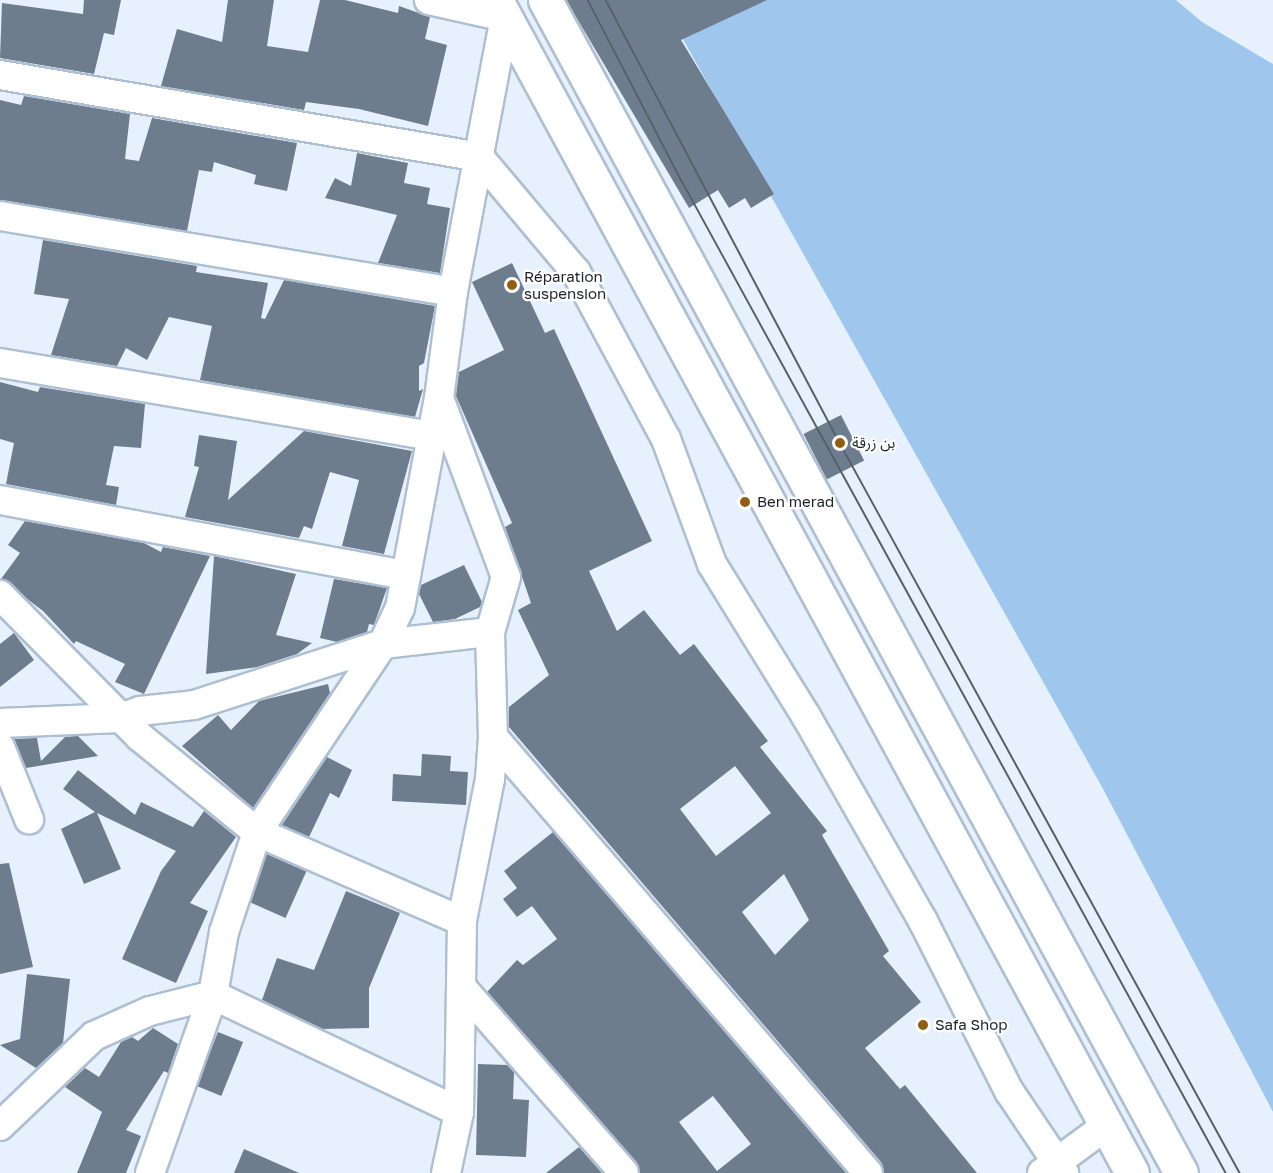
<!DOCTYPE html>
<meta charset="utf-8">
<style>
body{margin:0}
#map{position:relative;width:1273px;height:1173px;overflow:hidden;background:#e7f1fd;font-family:"Golos Text","Noto Sans Arabic",sans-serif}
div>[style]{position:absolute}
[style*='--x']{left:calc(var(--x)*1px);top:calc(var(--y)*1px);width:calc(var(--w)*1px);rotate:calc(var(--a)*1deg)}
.green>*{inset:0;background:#9fc7ee}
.building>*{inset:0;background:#6d7d8d;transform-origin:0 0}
.roads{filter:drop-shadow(2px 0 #aebfd1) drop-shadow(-2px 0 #aebfd1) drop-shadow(0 2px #aebfd1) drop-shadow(0 -2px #aebfd1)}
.minor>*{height:28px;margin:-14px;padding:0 14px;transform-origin:14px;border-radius:14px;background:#fff}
.primary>*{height:33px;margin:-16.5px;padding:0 16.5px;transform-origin:16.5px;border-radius:16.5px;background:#fff}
.tram>*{height:1.5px;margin:-0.75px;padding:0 0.75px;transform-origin:0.75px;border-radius:0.75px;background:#586067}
.dots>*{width:16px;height:16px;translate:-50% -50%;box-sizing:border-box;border:3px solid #fff;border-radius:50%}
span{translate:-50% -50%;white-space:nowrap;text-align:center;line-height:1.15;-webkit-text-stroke:4.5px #fff;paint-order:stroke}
.poi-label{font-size:15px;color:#1b2228}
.left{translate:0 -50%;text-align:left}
</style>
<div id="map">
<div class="green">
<div style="clip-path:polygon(661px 0,1176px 0,1202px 22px,1273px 64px,1273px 1112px,1102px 787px)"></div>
</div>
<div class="building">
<div style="clip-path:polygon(84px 0,121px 0,114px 35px,104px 33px,94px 74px,0 58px,2px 3px,83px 14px)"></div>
<div style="clip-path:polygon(228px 0,274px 0,267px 46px,308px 52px,320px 0,345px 0,398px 13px,399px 6px,430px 17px,425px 39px,447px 45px,428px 126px,359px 109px,306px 102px,304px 110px,161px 86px,177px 29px,222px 42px)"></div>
<div style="clip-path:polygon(566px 0,767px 0,681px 40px,774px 194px,751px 208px,745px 198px,729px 208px,718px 190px,689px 208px)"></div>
<div style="clip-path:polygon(24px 96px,130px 114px,125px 159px,139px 161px,152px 118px,297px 143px,287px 191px,254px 184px,256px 175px,214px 162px,212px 172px,199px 170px,187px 231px,0 200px,0 100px,21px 105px)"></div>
<div style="clip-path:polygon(357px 153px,408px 163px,404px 183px,430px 188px,427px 204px,450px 208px,440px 273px,378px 263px,397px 215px,325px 198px,335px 178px,351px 186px)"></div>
<div style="clip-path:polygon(43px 240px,197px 266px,196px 272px,268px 283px,261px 318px,265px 319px,284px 280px,435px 306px,424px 363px,419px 366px,419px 391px,423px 389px,415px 417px,200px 380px,212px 326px,169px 317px,147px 360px,126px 348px,117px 366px,51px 355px,69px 299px,34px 294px)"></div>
<div style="clip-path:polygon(evenodd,512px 263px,545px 333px,554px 329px,652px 541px,589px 571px,617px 631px,644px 610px,680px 655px,694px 644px,768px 741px,760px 747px,827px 831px,822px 835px,889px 951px,883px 956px,921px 1002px,865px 1048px,900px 1089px,905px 1085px,977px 1173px,884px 1173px,881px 1162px,509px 727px,509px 707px,549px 675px,518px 610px,531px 603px,505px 527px,512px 523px,456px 396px,459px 372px,504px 350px,472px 282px,512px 263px,735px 766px,771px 813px,716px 856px,680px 809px,735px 766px,512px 263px,784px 874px,809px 920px,775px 955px,742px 912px,784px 874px)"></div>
<div style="clip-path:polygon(0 382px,38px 392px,40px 387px,145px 404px,141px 448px,114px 446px,106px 485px,119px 487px,116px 505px,6px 484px,14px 443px,0 439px)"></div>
<div style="left:841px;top:415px;width:51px;height:42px;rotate:63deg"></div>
<div style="clip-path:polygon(304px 431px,412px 451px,384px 554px,342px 546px,359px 480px,330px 472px,312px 529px,304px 526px,299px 538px,185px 517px,199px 467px,194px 466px,199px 435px,237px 441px,228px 500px)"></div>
<div style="clip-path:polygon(25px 521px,144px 543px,161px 552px,163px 547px,210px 556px,144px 694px,115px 682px,125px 664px,76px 641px,74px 644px,43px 611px,1px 579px,20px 553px,8px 545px)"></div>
<div style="clip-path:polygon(214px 556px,296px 574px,276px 635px,312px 643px,297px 654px,257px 667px,206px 674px)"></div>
<div style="clip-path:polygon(464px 565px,482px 602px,480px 607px,455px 619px,433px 622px,419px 594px,421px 585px)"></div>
<div style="clip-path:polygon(334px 579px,387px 588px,374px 625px,369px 624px,367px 632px,337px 642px,320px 638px)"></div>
<div style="clip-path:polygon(14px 633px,34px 660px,0 687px,0 644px)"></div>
<div style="clip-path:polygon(328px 684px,330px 693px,253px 808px,182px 746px,218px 715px,231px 730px,259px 701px)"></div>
<div style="clip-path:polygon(78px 736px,98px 756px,26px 768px,14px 739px,37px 738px,41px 761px,65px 737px)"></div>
<div style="clip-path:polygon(422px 754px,451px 756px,450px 771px,468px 772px,466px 805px,392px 801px,393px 774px,421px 776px)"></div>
<div style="clip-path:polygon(327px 757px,352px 770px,339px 798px,330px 793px,309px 837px,282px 825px)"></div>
<div style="clip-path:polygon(78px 770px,135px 815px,141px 802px,193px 827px,204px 811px,236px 837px,190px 903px,208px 911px,176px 983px,122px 959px,161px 871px,176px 851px,97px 813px,121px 869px,84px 884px,61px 829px,95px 812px,63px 789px)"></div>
<div style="clip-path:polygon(evenodd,553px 832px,846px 1173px,640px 1173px,636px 1162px,487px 992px,517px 960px,523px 965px,557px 939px,532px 906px,517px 917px,503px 899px,517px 888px,504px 871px,553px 832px,713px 1096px,751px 1144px,717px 1171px,679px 1122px,713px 1096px)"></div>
<div style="left:267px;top:854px;width:43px;height:51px;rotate:24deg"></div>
<div style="clip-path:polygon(9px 863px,33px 967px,0 974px,0 864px)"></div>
<div style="clip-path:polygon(346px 891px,400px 913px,369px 988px,369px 1028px,322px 1029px,262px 1000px,277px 958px,314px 970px)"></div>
<div style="clip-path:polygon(27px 974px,70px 979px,63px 1043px,36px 1068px,0 1045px,20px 1039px)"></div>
<div style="clip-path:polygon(153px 1028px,178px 1044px,168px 1073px,164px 1071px,126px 1130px,141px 1136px,126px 1173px,77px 1173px,102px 1112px,65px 1087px,85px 1068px,99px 1077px,121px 1042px,132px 1037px,138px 1041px)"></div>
<div style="left:218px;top:1032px;width:27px;height:58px;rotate:22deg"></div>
<div style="clip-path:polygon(478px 1064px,507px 1065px,514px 1072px,513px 1099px,529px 1100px,526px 1157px,476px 1155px)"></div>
<div style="clip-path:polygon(579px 1147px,602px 1173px,546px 1173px)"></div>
<div style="clip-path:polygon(244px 1149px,299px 1173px,234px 1173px)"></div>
</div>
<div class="roads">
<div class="minor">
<div style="--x:0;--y:75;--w:486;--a:9.7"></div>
<div style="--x:479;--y:157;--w:150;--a:49.9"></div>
<div style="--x:576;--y:272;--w:190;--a:61.7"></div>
<div style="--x:666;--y:439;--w:133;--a:69.8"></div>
<div style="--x:712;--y:564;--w:179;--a:58.3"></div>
<div style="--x:806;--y:716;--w:236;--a:60.3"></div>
<div style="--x:923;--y:921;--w:191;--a:63.2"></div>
<div style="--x:1009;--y:1091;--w:99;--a:56.1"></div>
<div style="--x:0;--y:216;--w:459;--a:9.5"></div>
<div style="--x:0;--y:363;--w:436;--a:9.6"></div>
<div style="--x:439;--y:398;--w:191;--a:69.5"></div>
<div style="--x:506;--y:577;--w:57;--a:106.2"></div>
<div style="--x:490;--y:632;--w:105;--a:88.4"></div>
<div style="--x:493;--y:737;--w:42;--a:94.1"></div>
<div style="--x:490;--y:779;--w:145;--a:101.2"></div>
<div style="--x:462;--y:921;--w:191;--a:90.9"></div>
<div style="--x:459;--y:1112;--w:62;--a:102"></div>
<div style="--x:0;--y:500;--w:413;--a:10.5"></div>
<div style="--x:0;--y:595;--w:199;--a:45.4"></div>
<div style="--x:140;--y:737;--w:151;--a:39.1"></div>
<div style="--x:257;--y:832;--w:223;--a:23.5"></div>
<div style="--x:0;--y:723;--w:120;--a:-2.4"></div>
<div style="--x:120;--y:718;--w:21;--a:-19"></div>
<div style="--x:140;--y:711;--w:54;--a:-6.3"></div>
<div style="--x:194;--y:705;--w:199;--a:-17.9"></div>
<div style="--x:383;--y:644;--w:108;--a:-6.4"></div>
<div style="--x:493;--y:737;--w:575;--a:49.3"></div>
<div style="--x:0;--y:747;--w:78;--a:68.1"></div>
<div style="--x:463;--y:989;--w:244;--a:48.8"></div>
<div style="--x:0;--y:1126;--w:130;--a:-43.8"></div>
<div style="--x:94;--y:1036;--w:61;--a:-24.1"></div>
<div style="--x:150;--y:1011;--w:65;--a:-14.3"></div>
<div style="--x:213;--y:995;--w:272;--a:25.4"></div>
<div style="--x:150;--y:1173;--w:189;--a:-70.5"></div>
<div style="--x:213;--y:995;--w:64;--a:-80.1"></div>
<div style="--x:224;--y:932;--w:105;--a:-71.7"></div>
<div style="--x:257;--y:832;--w:226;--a:-56.2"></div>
<div style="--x:383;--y:644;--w:40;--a:-65"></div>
<div style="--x:400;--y:608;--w:214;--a:-79.5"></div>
<div style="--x:439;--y:398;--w:107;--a:-82.5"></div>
<div style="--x:453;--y:292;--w:280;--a:-79.3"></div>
<div style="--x:505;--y:17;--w:78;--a:-167.4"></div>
<div style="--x:1042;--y:1173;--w:79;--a:-36.3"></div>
</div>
<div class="primary">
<div style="--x:496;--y:0;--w:1334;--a:61.53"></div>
<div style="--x:545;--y:0;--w:1334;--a:61.53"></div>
</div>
</div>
<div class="tram">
<div style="--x:588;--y:0;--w:204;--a:62.6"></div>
<div style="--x:682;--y:181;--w:1131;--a:61.26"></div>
<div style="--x:606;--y:0;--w:501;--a:62.16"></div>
<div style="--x:840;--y:443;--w:832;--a:61.28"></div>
</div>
<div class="dots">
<div style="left:512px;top:285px;background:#935e13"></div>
<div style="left:840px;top:443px;background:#935e13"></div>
<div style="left:745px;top:502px;background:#935e13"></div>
<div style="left:923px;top:1025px;background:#935e13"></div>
</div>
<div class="poi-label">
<span class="left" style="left:524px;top:285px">Réparation<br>suspension</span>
<span class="left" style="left:852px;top:443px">بن زرقة</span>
<span class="left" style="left:757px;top:502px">Ben merad</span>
<span class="left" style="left:935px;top:1025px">Safa Shop</span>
</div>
</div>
